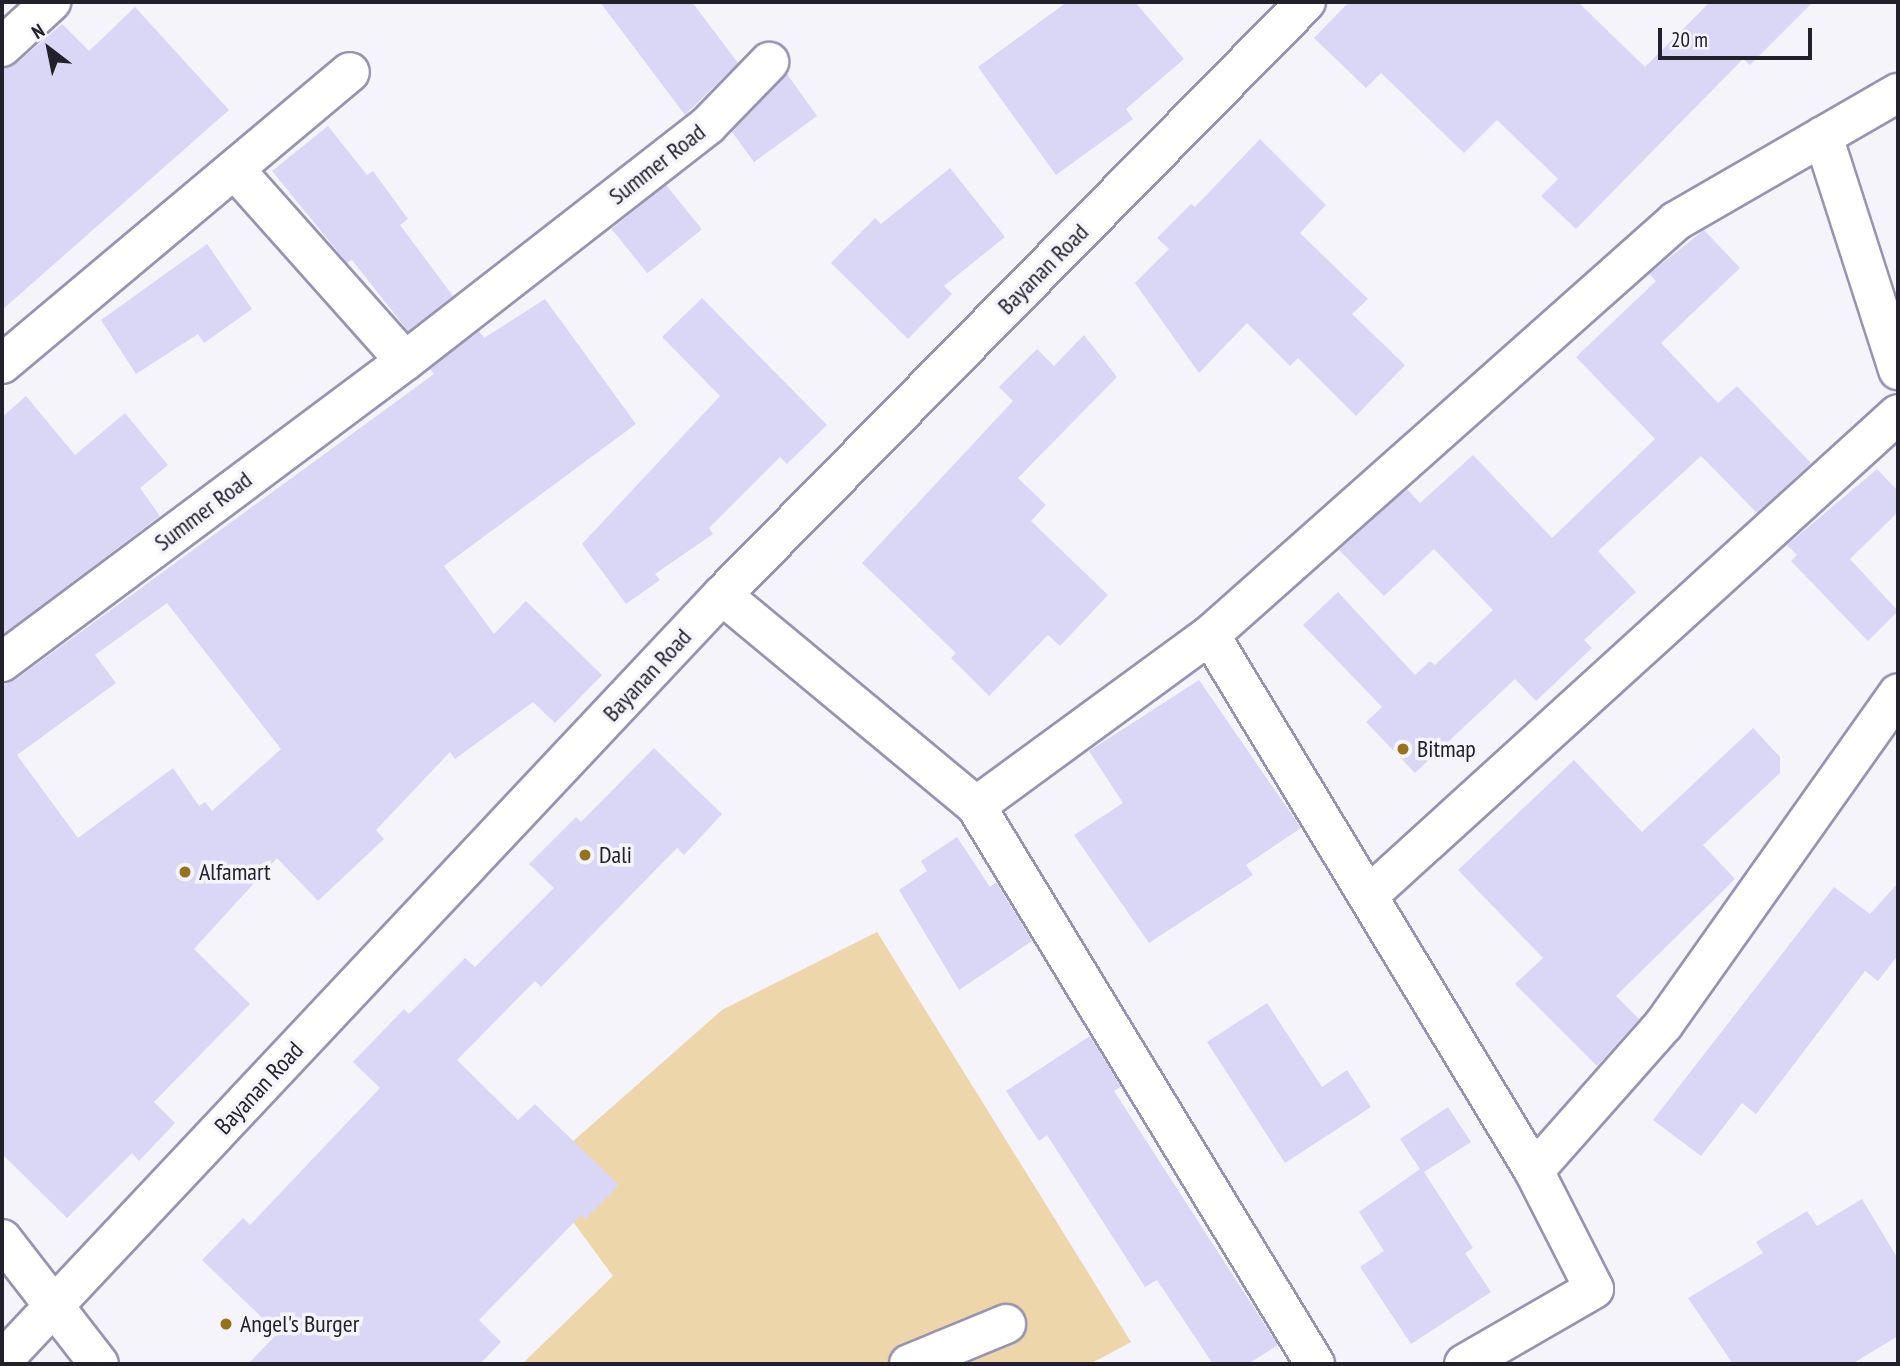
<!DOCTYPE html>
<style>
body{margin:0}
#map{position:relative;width:1900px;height:1366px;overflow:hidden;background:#f5f4fb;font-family:"PT Sans Narrow",sans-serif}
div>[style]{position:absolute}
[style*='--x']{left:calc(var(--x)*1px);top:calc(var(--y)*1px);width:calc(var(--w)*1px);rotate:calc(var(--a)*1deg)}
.green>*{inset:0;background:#edd6a9}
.building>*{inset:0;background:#dad7f6;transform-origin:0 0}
.roads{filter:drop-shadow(2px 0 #9794b1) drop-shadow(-2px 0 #9794b1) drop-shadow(0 2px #9794b1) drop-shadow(0 -2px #9794b1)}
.minor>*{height:38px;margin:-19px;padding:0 19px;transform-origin:19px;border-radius:19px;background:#fff}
.major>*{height:38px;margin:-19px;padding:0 19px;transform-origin:19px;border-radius:19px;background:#fff}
.dots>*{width:19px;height:19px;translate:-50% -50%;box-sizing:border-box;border:4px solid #f5f4fb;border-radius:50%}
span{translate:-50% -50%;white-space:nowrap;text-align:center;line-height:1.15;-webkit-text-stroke:7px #f5f4fb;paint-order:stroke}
.street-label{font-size:24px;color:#21202b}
.poi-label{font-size:24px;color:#21202b}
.left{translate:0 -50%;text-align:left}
.frame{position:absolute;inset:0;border:4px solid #21202b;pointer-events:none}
.north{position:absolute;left:14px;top:14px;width:70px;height:70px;-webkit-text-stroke:5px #f5f4fb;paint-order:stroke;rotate:328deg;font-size:19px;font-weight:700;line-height:28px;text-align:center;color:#21202b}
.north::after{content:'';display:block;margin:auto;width:24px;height:32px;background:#21202b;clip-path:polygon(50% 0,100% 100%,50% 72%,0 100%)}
.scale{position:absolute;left:1658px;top:28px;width:154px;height:32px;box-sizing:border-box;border:4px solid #21202b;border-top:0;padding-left:9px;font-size:21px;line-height:24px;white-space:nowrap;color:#21202b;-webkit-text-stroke:5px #f5f4fb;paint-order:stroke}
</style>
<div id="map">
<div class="green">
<div style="clip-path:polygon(877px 932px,1131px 1342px,1090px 1364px,522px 1364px,613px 1276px,537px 1173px,722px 1010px)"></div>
</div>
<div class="building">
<div style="clip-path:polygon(600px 2px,692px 2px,738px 63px,685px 115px)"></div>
<div style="clip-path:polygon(1067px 2px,1135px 2px,1184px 59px,1126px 109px,1133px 119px,1056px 175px,978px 67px)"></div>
<div style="clip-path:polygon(1349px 2px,1578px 2px,1645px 67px,1710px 2px,1813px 2px,1750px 65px,1743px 59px,1576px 229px,1541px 196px,1558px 179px,1497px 120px,1464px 153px,1381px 73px,1366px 88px,1314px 38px)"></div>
<div style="clip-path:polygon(135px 7px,229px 110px,2px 310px,2px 68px,17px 63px,62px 24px,89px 51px)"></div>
<div style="clip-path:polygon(787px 74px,817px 116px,754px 162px,732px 132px)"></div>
<div style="clip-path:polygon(328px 126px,367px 175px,373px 171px,408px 219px,400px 225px,453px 296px,408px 331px,352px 260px,347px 263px,272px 171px)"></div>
<div style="clip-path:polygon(1260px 139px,1326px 205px,1300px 233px,1368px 299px,1352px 314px,1405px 365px,1356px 416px,1298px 358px,1290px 366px,1247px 323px,1199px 373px,1135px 283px,1169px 249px,1157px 238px,1191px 204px,1195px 207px)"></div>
<div style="clip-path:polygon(950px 168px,1005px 237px,944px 286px,952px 294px,908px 339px,831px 263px,875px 218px,881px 224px)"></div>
<div style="left:666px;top:185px;width:57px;height:70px;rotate:51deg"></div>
<div style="clip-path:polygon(1704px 230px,1740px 268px,1661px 343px,1718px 403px,1737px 386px,1811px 463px,1757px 513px,1701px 456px,1598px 551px,1636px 592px,1584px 640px,1592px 648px,1536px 701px,1515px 679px,1415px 773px,1366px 722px,1382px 707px,1303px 625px,1338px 592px,1415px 675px,1430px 661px,1435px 665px,1493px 610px,1434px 549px,1384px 596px,1339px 550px,1407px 489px,1420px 503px,1473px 455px,1552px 538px,1655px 439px,1576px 357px,1656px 281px,1649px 274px)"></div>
<div style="clip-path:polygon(207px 244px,252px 309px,204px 343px,198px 334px,136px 374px,101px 320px)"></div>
<div style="clip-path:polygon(702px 298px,827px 425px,787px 464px,780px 457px,709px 528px,713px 534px,655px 574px,660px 580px,626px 604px,582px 544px,720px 396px,662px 337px)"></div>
<div style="clip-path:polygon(evenodd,545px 299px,636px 424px,444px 566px,494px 634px,526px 601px,602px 675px,555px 723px,533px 702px,455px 759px,450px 752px,376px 830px,384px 839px,318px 901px,277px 858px,194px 949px,250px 1004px,154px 1102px,175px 1123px,139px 1161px,132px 1153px,67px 1218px,2px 1154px,2px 683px,15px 680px,434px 374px,430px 369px,479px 331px,484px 338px,545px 299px,167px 603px,281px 749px,212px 811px,205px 802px,199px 806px,173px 768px,78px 838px,17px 755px,116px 683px,95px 655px,167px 603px)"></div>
<div style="clip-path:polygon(1084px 335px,1117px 377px,1018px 478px,1046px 505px,1031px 521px,1108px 595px,1060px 646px,1048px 635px,989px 696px,951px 658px,956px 653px,862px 563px,1013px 401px,999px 387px,1037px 349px,1054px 366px)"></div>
<div style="clip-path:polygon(26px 396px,75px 455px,125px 413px,168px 465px,140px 488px,160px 516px,2px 635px,2px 417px)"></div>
<div style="clip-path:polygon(1877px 469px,1898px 491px,1898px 512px,1850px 559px,1898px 611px,1868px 641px,1791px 561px,1797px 555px,1787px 545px)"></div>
<div style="clip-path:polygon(1199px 680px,1301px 828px,1246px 865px,1253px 875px,1149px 943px,1074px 835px,1123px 803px,1089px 751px)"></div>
<div style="clip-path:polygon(1753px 728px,1780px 757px,1780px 773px,1703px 845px,1735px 879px,1616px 996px,1639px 1019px,1597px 1066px,1515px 984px,1543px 958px,1458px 870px,1574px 760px,1642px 832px)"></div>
<div style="clip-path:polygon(654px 748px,722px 814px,684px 855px,677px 848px,541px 987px,535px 981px,457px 1060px,518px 1120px,535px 1104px,619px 1185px,585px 1219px,581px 1215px,479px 1320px,501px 1342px,480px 1364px,248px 1364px,278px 1333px,202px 1260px,243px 1218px,250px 1225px,380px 1088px,353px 1062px,404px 1009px,409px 1014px,465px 958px,475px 967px,554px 888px,529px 864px,576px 817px,581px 822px)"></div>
<div style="clip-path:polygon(957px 837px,990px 887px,996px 882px,1032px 941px,959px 990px,899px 890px,927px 871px,921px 861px)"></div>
<div style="clip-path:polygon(1898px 883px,1898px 955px,1878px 981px,1865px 971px,1756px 1114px,1742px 1103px,1701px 1156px,1653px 1120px,1834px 887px,1870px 914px)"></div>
<div style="clip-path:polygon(1267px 1003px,1322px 1087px,1347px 1070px,1371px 1107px,1285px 1163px,1207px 1042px)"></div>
<div style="clip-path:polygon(1090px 1036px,1121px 1087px,1114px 1091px,1278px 1345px,1248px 1364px,1213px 1364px,1157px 1280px,1145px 1287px,1047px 1135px,1039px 1141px,1006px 1091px)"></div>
<div style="clip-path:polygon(1448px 1107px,1471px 1142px,1424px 1172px,1473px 1248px,1465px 1253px,1491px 1292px,1411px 1344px,1360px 1267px,1384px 1251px,1359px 1212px,1420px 1169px,1400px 1139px)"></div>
<div style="clip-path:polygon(1862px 1199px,1898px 1259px,1898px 1336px,1852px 1364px,1733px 1364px,1688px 1298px,1763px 1253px,1756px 1242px,1807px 1211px,1817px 1226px)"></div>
</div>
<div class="roads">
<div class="minor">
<div style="--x:2;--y:47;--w:67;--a:-42.6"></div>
<div style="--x:1823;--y:136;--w:246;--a:72.2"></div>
<div style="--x:236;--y:171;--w:254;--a:48.3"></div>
<div style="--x:2;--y:364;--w:454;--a:-40"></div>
<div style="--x:722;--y:595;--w:330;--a:39.7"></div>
<div style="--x:976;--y:806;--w:653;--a:58.72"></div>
<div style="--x:1210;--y:635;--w:626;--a:58.85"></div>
<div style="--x:1534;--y:1171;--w:132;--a:63"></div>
<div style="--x:1594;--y:1289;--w:150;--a:150"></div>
<div style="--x:2;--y:662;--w:503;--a:-36.76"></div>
<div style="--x:405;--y:361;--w:384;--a:-37.9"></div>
<div style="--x:708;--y:125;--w:88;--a:-45.9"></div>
<div style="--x:976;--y:806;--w:290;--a:-36.2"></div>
<div style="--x:1210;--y:635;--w:623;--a:-41.62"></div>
<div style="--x:1676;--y:221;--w:256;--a:-30"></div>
<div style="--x:1368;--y:896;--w:716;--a:-42.28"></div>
<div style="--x:1534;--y:1171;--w:196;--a:-48.5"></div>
<div style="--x:1664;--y:1024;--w:405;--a:-54.7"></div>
<div style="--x:909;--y:1364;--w:105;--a:-22.4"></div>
</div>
<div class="major">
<div style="--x:2;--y:1239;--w:158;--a:52.2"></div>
<div style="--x:2;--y:1361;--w:1051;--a:-46.77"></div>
<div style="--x:722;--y:595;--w:832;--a:-45.44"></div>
</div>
</div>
<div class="dots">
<div style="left:1403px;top:749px;background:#97721c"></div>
<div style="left:585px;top:855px;background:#97721c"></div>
<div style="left:185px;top:872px;background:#97721c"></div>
<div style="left:226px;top:1324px;background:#97721c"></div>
</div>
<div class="street-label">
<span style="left:657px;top:164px;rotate:-38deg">Summer Road</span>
<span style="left:1043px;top:269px;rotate:-45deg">Bayanan Road</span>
<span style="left:203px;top:511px;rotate:-37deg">Summer Road</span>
<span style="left:647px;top:675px;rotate:-47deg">Bayanan Road</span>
<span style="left:259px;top:1088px;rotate:-47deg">Bayanan Road</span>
</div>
<div class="poi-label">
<span class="left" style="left:1417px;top:749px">Bitmap</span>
<span class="left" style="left:599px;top:855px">Dali</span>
<span class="left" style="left:199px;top:872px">Alfamart</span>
<span class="left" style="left:240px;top:1324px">Angel's Burger</span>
</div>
<div class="frame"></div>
<div class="north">N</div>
<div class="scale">20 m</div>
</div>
